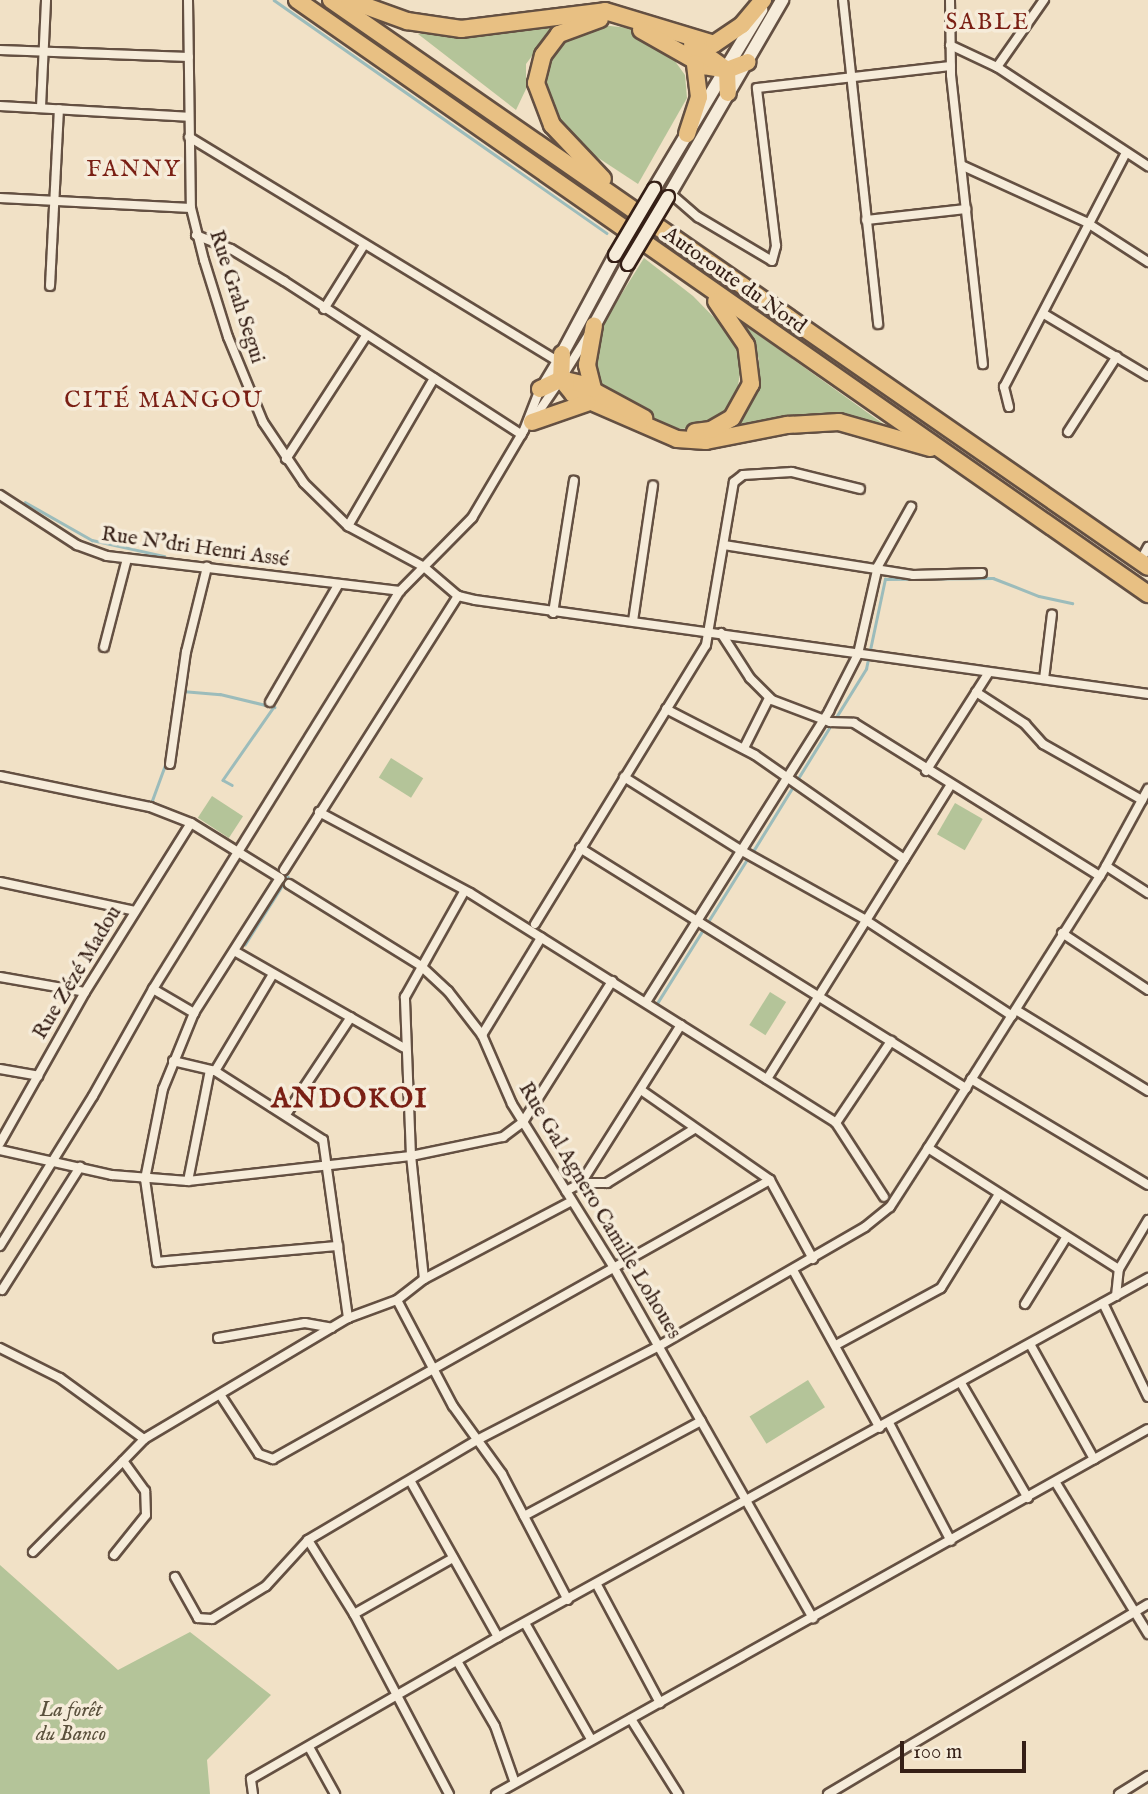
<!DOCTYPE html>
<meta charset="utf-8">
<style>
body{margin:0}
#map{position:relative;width:1148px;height:1794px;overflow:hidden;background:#f1e1c6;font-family:"IM FELL English",serif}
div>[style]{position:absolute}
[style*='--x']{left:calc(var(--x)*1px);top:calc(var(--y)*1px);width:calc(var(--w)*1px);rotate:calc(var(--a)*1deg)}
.green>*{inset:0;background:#b4c499;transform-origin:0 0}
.stream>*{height:2.5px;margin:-1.25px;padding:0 1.25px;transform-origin:1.25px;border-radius:1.25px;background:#9cbcbb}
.roads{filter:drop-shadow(2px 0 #645042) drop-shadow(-2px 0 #645042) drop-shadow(0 2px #645042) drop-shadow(0 -2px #645042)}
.street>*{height:8px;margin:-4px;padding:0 4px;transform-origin:4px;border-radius:4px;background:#f6ecda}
.secondary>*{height:12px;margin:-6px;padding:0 6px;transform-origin:6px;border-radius:6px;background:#f6ecda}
.highway>*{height:16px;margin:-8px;padding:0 8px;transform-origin:8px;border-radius:8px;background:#e8c083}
.bridges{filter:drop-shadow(2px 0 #351f16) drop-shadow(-2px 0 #351f16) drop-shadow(0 2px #351f16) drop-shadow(0 -2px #351f16)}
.secondary-bridge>*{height:12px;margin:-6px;padding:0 6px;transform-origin:6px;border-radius:6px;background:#f6ecda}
span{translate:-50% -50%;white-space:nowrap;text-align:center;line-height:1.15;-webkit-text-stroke:7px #f6ecda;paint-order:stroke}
.street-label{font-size:21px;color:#351f16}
.park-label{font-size:21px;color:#5b513d;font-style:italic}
.neighbourhood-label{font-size:23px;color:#7a1f14;letter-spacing:2px}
.district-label{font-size:28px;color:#7a1f14;font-weight:700;letter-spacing:2px}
.scale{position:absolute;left:900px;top:1741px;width:126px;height:32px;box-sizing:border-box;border:4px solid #351f16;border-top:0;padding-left:9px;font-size:21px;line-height:24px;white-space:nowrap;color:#351f16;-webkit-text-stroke:5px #f6ecda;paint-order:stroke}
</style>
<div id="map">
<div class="green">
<div style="clip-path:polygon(558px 21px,526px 64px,526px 89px,516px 110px,418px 34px,468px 33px)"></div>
<div style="clip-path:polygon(592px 24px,629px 28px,672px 57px,685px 75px,687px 98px,638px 184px,571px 140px,541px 95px,547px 55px,554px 43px)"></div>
<div style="clip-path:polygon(644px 258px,693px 296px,736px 340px,742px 361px,735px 404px,701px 427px,681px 429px,661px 423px,596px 383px,591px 365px,599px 330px)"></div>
<div style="clip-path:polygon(742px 323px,889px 428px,839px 416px,799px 416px,735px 428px,753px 401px,758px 380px,759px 359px)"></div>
<div style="left:391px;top:758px;width:38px;height:23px;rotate:32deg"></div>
<div style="left:212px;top:796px;width:37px;height:26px;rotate:33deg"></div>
<div style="left:955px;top:803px;width:32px;height:36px;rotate:30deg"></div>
<div style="left:770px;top:992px;width:19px;height:39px;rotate:32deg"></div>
<div style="left:808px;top:1380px;width:32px;height:69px;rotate:58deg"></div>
<div style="clip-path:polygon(0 1565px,118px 1670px,190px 1632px,271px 1695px,207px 1760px,210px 1794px,0 1794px)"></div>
</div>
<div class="stream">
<div style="--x:274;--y:0;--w:406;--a:35"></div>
<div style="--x:25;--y:502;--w:77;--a:29.6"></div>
<div style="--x:92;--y:540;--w:74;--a:12.5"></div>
<div style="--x:164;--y:556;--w:7;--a:63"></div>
<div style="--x:182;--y:691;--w:38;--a:5"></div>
<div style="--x:220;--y:694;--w:56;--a:13.5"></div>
<div style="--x:274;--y:707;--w:89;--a:124.9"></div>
<div style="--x:223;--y:780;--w:10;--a:29"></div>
<div style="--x:835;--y:719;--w:59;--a:-58.2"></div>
<div style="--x:866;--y:669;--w:92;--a:-78.1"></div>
<div style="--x:885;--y:579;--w:108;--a:-0.5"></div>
<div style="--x:993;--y:578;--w:49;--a:21.4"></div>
<div style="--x:1039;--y:596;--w:34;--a:12"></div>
<div style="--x:167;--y:761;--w:44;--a:110.1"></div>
<div style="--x:152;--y:802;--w:48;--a:22.2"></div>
<div style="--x:196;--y:820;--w:108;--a:31.8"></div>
<div style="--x:288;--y:877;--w:80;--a:122.3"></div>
<div style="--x:752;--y:853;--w:150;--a:-58.3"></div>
<div style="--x:651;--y:1013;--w:183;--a:-58"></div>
</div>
<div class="roads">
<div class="street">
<div style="--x:188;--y:0;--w:208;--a:89.2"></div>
<div style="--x:191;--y:208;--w:54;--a:76"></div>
<div style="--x:204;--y:260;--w:81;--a:72.7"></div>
<div style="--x:228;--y:337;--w:92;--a:67.6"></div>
<div style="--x:263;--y:422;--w:73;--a:56.1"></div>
<div style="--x:304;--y:483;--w:62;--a:44.3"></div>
<div style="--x:348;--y:526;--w:86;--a:28.3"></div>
<div style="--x:424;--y:567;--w:45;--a:40.5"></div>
<div style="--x:458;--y:596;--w:17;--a:13"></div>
<div style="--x:475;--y:600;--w:680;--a:7.95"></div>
<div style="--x:843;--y:0;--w:326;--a:83.8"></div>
<div style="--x:950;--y:0;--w:75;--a:89.2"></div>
<div style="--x:951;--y:75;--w:291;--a:83.7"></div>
<div style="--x:950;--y:45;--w:52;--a:25.1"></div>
<div style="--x:997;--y:67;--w:181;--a:33.3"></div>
<div style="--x:0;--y:50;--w:189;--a:2.1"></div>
<div style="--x:997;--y:67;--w:82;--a:-55"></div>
<div style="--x:0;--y:106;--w:188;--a:3.3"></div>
<div style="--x:41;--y:107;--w:107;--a:-87.3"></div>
<div style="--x:189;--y:137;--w:432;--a:31.3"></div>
<div style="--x:961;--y:165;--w:137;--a:24.5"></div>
<div style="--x:1086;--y:222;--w:74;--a:32.8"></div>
<div style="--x:670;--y:193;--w:37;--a:41"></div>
<div style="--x:698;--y:217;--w:86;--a:30.7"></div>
<div style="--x:772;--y:261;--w:16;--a:-75"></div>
<div style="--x:776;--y:246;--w:159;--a:-96.9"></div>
<div style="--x:757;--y:88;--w:195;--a:-6.5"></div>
<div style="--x:0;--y:198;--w:191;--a:3"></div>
<div style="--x:866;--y:220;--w:101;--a:-6.3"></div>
<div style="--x:196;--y:235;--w:38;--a:22"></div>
<div style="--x:231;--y:249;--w:62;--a:31.1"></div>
<div style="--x:284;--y:281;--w:283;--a:32.9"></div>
<div style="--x:50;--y:286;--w:177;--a:-87.1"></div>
<div style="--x:324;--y:309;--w:75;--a:-58"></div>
<div style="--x:1044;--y:314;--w:121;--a:30.8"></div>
<div style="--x:564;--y:374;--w:47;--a:-58"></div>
<div style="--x:1009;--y:407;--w:21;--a:-104"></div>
<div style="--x:1004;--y:387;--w:264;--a:-62.5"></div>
<div style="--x:533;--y:420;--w:42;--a:-55.6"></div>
<div style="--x:1068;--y:432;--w:90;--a:-57.2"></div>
<div style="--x:286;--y:459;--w:147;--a:-57"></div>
<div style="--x:0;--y:495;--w:92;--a:33"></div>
<div style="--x:77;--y:545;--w:32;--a:20"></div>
<div style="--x:107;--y:556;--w:295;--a:6.8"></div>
<div style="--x:348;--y:526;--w:171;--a:-59.8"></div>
<div style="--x:724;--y:545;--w:191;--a:9"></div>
<div style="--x:913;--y:575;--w:69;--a:-1.7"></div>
<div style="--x:1140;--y:562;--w:17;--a:-62"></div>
<div style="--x:553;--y:613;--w:134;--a:-81"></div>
<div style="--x:633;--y:621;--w:137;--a:-81.6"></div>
<div style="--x:721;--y:633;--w:54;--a:57.2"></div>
<div style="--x:750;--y:678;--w:31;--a:45"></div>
<div style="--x:772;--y:700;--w:62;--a:20.8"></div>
<div style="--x:830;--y:722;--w:24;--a:2"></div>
<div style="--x:854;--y:723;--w:290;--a:31.9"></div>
<div style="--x:104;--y:647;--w:91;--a:-75.4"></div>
<div style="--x:1044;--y:679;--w:65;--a:-83"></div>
<div style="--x:976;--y:692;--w:59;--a:33.1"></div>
<div style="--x:1025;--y:724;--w:27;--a:48"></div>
<div style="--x:1043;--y:744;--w:114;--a:29.5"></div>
<div style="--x:270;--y:702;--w:135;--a:-59.8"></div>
<div style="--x:666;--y:709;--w:100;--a:27.3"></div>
<div style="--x:755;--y:755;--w:182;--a:34.9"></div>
<div style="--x:744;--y:748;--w:56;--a:-63.4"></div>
<div style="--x:170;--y:764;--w:113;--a:-81.9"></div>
<div style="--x:186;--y:652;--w:88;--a:-76.1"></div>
<div style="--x:926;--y:771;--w:117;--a:-57.5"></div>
<div style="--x:0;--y:776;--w:153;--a:11.7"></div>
<div style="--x:150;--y:807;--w:44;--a:21.3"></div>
<div style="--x:191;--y:823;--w:105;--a:31.7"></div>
<div style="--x:280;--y:878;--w:160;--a:122.5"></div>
<div style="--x:194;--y:1013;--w:82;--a:112.2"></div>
<div style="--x:163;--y:1089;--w:92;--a:101.3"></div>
<div style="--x:145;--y:1179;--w:84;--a:81.8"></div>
<div style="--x:157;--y:1262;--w:182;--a:-5.1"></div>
<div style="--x:624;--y:777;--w:139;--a:32.1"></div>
<div style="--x:742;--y:851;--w:140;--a:29.1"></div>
<div style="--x:864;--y:919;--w:177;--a:33.2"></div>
<div style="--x:319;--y:812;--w:171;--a:28.2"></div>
<div style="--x:470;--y:893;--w:432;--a:32.1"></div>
<div style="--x:836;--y:1123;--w:88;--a:57"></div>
<div style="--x:580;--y:848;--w:455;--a:31.9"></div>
<div style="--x:1106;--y:866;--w:50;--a:32.7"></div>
<div style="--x:284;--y:870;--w:325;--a:-57.6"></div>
<div style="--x:0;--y:882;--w:138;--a:12.1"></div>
<div style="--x:289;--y:884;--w:155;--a:31.8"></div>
<div style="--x:421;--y:966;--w:37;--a:43"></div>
<div style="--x:448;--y:991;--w:56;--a:52.3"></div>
<div style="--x:482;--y:1035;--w:75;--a:66.5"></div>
<div style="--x:512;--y:1104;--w:193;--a:58.1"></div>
<div style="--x:614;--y:1268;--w:403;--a:60.4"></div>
<div style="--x:535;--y:924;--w:327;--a:-58.5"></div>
<div style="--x:706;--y:645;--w:165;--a:-80.3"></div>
<div style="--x:734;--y:482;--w:11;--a:-38"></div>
<div style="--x:743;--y:475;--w:49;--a:-3.5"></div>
<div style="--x:792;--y:472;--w:70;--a:14"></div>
<div style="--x:1062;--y:933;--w:103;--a:33.5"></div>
<div style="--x:236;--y:952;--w:193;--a:29.7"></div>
<div style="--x:0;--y:977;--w:86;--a:10"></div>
<div style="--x:153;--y:989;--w:48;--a:30.3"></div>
<div style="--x:646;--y:1002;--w:344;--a:-57.8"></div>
<div style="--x:829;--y:711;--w:64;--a:-63"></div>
<div style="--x:858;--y:654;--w:90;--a:-77.2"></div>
<div style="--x:878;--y:566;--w:68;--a:-60.8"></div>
<div style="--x:1016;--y:1010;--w:155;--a:31.5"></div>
<div style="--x:482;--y:1035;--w:114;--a:-58.7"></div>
<div style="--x:173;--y:1061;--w:43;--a:13.4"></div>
<div style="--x:215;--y:1071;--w:128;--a:32.6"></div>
<div style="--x:323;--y:1140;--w:180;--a:82"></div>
<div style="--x:0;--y:1069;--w:39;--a:10"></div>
<div style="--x:215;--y:1071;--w:113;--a:-59.1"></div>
<div style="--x:767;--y:1079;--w:347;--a:-58"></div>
<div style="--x:971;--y:1079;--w:206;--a:30.9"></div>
<div style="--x:641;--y:1090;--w:157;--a:34.9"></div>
<div style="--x:770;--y:1180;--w:90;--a:61.4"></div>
<div style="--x:287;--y:1113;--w:115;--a:-56.3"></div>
<div style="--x:836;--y:1123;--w:99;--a:-56.1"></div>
<div style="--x:0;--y:1143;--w:173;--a:-60.6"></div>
<div style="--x:85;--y:992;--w:199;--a:-57.9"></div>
<div style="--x:928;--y:1148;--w:226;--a:32.4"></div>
<div style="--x:0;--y:1150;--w:115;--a:12.6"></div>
<div style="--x:112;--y:1175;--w:76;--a:4.5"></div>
<div style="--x:188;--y:1181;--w:224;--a:-6.4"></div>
<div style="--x:411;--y:1156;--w:94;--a:-11.7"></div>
<div style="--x:503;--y:1137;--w:25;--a:-37"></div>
<div style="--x:523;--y:1122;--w:167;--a:-57.7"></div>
<div style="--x:188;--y:1181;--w:113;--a:-78.8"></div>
<div style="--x:581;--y:1183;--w:26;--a:0"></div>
<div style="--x:607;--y:1183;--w:102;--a:-31.8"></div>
<div style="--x:566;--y:1191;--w:17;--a:-28"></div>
<div style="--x:581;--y:1183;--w:187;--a:-57.7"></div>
<div style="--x:0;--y:1246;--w:176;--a:-58.2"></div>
<div style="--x:93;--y:1096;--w:123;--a:-60.7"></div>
<div style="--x:153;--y:989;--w:468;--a:-58.2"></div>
<div style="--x:400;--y:591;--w:103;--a:-45.4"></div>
<div style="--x:472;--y:518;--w:102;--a:-59.4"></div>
<div style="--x:524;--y:430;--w:44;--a:-68.7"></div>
<div style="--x:540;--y:389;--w:35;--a:-59"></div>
<div style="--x:793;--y:1270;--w:180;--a:61.2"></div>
<div style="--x:424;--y:1279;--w:124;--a:-96"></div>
<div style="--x:411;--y:1156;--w:159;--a:-92.2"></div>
<div style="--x:405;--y:997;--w:120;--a:-60.7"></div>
<div style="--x:2;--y:1290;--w:146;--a:-57.6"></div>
<div style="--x:1116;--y:1296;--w:27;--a:-84"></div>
<div style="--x:1119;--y:1269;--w:57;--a:-59.4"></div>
<div style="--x:397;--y:1300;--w:120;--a:62.2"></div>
<div style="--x:453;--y:1406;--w:84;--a:54.2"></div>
<div style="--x:502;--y:1474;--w:142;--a:62.4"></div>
<div style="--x:1103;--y:1303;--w:104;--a:64.4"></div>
<div style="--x:1025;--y:1304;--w:78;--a:-58.2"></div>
<div style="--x:218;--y:1338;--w:88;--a:-9.8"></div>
<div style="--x:305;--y:1323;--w:27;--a:10"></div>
<div style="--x:1030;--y:1344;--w:132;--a:60.9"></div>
<div style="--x:836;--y:1345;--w:119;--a:-28.5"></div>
<div style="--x:941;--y:1288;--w:110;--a:-58.3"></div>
<div style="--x:0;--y:1348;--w:67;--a:26.6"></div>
<div style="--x:60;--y:1378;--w:104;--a:36"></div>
<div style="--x:961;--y:1383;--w:133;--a:59.8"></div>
<div style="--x:221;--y:1396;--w:69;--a:56.8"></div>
<div style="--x:259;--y:1454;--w:15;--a:20"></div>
<div style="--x:273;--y:1459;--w:570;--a:-29.31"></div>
<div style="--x:889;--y:1423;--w:133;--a:62.3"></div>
<div style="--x:411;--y:1482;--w:178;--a:60.7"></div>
<div style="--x:1056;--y:1483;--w:177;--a:58.6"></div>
<div style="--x:524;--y:1516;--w:201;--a:-28.2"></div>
<div style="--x:308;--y:1540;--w:87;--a:58.1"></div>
<div style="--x:33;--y:1552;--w:128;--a:-45.3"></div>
<div style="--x:114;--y:1555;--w:51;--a:-51.3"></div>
<div style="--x:146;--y:1515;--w:24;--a:-92"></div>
<div style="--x:145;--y:1491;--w:37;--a:-126"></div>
<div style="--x:123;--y:1461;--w:30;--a:-46"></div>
<div style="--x:144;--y:1439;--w:237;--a:-30.7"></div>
<div style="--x:348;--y:1318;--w:52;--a:-20.2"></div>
<div style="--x:397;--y:1300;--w:34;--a:-38"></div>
<div style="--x:424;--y:1279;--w:167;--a:-27.8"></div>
<div style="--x:175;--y:1577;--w:47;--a:60.7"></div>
<div style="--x:198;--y:1618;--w:14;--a:4"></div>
<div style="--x:212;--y:1619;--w:63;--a:-31.4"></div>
<div style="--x:266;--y:1586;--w:62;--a:-47.6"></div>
<div style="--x:308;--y:1540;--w:196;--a:-30.6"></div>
<div style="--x:477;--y:1440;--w:205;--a:-27.3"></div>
<div style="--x:659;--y:1346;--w:238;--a:-30"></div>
<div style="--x:865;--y:1227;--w:32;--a:-39"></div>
<div style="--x:890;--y:1207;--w:70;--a:-57.2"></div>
<div style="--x:928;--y:1148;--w:333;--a:-57.7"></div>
<div style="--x:1106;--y:866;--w:88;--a:-61.4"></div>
<div style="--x:597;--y:1585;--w:134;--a:61.9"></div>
<div style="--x:525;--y:1623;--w:133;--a:60.4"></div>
<div style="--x:457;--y:1661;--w:75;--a:59.7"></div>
<div style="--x:495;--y:1726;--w:60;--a:70.7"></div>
<div style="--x:631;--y:1719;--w:89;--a:57.9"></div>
<div style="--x:309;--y:1747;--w:54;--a:61"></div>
<div style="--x:253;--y:1794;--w:15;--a:-98"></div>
<div style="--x:251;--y:1779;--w:285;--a:-29.9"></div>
<div style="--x:498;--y:1637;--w:743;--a:-28.91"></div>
<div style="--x:449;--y:1794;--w:204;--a:-117.8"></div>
<div style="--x:354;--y:1614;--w:114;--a:-29.5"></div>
<div style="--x:496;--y:1794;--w:747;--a:-29.24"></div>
<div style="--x:828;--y:1794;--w:372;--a:-30.7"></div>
<div style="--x:1119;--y:1794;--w:34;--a:-32"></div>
</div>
<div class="secondary">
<div style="--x:654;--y:189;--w:209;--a:-59.1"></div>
<div style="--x:668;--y:197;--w:228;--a:-59.9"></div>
<div style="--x:594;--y:326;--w:71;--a:-61.3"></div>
<div style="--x:562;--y:354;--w:112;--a:-61.8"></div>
</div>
<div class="highway">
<div style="--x:297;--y:0;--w:1038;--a:34.92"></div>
<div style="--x:331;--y:0;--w:994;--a:34.76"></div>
<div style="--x:349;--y:0;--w:62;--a:19.9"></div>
<div style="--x:407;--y:21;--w:55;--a:8.4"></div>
<div style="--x:461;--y:29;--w:145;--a:-7.1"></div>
<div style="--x:605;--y:11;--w:114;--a:16.8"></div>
<div style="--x:714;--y:44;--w:34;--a:-34"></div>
<div style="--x:742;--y:25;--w:33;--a:-50"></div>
<div style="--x:600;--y:19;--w:44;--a:159.9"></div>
<div style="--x:559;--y:34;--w:26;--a:127"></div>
<div style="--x:543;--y:55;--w:29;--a:104"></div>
<div style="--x:536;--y:83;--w:45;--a:69.1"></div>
<div style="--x:552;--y:125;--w:74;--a:46.6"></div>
<div style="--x:641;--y:30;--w:73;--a:29.7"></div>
<div style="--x:704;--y:66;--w:23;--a:10"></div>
<div style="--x:727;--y:70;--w:22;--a:-21"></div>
<div style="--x:692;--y:45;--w:43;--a:35.5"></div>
<div style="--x:727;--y:70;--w:23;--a:88"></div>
<div style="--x:687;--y:134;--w:39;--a:-72"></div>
<div style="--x:699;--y:97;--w:34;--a:-97"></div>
<div style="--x:562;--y:354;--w:25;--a:92"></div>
<div style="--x:561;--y:379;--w:19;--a:51"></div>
<div style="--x:573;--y:394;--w:113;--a:23.4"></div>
<div style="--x:677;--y:439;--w:29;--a:4"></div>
<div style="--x:706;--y:441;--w:83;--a:-11.2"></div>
<div style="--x:787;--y:425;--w:52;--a:-3.3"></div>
<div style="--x:839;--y:422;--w:95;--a:15.9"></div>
<div style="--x:540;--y:389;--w:23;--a:-25"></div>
<div style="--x:561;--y:379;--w:21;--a:14"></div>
<div style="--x:581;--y:384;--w:72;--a:28.4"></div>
<div style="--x:593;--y:389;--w:25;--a:-104"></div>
<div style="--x:587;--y:365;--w:40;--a:-80"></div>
<div style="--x:532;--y:422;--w:58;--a:-19.1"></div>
<div style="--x:695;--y:432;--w:16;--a:-7"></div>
<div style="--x:711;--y:430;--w:24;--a:-30"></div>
<div style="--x:732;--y:418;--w:39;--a:-61"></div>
<div style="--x:751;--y:384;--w:39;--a:-97"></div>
<div style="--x:746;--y:345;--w:53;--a:-124.3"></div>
</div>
</div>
<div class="bridges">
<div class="secondary-bridge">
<div style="--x:615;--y:255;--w:77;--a:-59.4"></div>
<div style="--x:628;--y:264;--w:78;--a:-59.2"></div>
</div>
</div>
<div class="street-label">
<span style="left:734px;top:281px;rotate:35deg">Autoroute du Nord</span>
<span style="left:236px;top:297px;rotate:72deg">Rue Grah Segui</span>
<span style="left:195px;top:548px;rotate:8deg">Rue N’dri Henri Assé</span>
<span style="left:78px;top:973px;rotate:-59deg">Rue Zézé Madou</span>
<span style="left:599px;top:1211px;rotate:59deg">Rue Gal Agnero Camille Lohoues</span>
</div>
<div class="park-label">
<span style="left:71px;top:1723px">La forêt<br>du Banco</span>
</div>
<div class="neighbourhood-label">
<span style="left:988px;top:23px">SABLE</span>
<span style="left:134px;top:170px">FANNY</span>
<span style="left:164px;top:401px">CITÉ MANGOU</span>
</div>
<div class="district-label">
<span style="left:350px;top:1100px">ANDOKOI</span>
</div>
<div class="scale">100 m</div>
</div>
